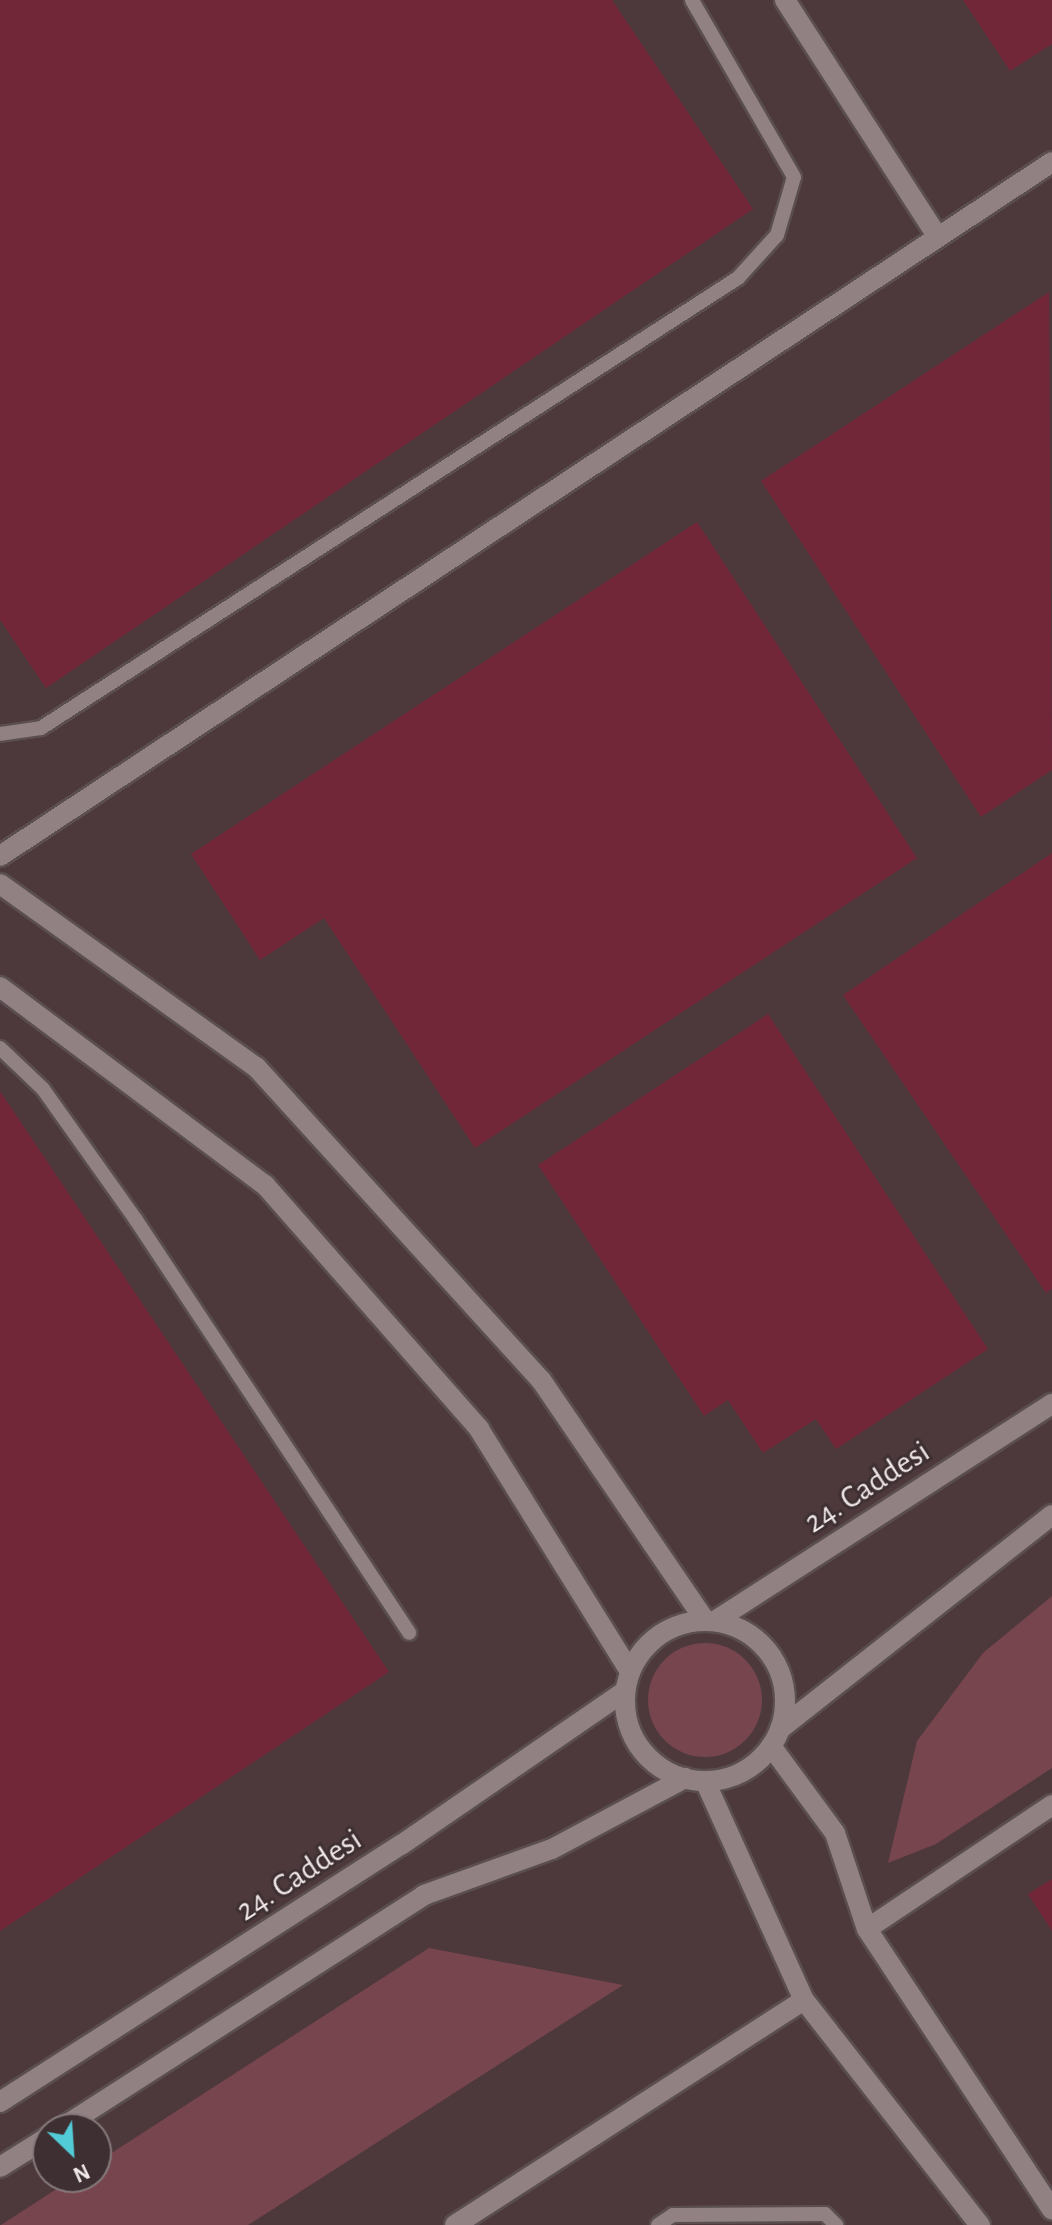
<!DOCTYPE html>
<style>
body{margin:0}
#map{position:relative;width:1052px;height:2225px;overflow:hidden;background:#3e3032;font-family:"Alegreya Sans",sans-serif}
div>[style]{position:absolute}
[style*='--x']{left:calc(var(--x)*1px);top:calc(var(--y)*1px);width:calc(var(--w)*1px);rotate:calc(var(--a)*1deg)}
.built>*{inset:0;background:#4d393c}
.green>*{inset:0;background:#77454e}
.round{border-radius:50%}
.building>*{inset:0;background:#722739}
.roads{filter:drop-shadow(2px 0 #5a4e50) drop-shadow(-2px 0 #5a4e50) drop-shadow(0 2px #5a4e50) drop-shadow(0 -2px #5a4e50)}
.lane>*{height:14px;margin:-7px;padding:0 7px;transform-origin:7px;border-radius:7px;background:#928183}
.street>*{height:20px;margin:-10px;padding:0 10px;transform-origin:10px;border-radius:10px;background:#928183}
.secondary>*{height:20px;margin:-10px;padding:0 10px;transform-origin:10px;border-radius:10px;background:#928183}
.secondary>.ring{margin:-10px;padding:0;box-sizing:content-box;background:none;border:20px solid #928183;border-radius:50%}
span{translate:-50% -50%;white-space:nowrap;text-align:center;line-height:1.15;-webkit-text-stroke:6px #3e3032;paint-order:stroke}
.street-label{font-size:32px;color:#f0e7e8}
.north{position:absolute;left:32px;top:2113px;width:80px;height:80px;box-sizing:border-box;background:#3e3032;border:2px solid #85797b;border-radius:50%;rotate:155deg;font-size:22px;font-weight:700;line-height:32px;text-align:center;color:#f0e7e8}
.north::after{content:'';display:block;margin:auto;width:28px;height:36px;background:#52cbd7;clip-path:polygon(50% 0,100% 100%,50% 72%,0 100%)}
</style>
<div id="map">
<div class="built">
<div style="clip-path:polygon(evenodd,0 0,1052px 0,1052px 2225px,0 2225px,0 0,48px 2129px,96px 2129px,96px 2177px,48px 2177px,48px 2129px)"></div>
</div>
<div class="green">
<div style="clip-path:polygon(1052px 1596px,1052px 1768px,936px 1844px,888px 1863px,917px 1741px,983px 1653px)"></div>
<div class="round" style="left:648px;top:1643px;width:114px;height:114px"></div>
<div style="clip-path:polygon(429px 1948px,623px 1985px,248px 2225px,1px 2225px,75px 2177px,96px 2177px,96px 2163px)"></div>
</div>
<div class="building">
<div style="clip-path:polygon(0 0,612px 0,753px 209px,46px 688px,0 620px)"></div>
<div style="clip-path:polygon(963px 0,1052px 0,1052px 44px,1010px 71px)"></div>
<div style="clip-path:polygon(1049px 292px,1052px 770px,981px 817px,761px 481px)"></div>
<div style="clip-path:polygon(697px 522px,917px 858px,475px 1148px,324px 918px,260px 960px,191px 854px)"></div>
<div style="clip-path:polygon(1052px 853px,1052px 1289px,1046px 1293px,843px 995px)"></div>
<div style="clip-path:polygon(768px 1014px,988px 1349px,836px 1449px,816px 1419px,763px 1453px,728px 1400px,704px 1416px,538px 1165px)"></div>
<div style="clip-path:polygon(0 1091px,389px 1672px,0 1931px)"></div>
<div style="clip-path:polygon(1052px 1879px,1052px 1931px,1028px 1894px)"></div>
</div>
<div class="roads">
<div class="lane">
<div style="--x:0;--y:734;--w:41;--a:-8.3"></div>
<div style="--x:41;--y:728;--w:830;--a:-32.85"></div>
<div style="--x:738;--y:278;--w:58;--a:-47.8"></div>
<div style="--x:777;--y:235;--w:60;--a:-73.7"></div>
<div style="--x:794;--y:177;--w:204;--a:-120"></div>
<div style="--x:0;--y:1048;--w:59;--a:43.6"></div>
<div style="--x:43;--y:1089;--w:161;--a:54.6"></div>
<div style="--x:136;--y:1220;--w:495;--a:56.5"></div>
<div style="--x:658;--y:2225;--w:18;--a:-34"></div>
<div style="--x:673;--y:2215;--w:152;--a:-0.4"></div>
<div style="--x:825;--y:2214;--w:16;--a:45"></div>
</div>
<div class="street">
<div style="--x:785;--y:0;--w:282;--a:57.2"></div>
<div style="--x:0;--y:856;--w:1260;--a:-33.41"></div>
<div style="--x:867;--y:1929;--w:223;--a:-33.8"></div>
<div style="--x:455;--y:2225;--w:415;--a:-32.8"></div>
</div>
<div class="secondary">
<div style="--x:0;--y:884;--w:315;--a:35.6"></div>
<div style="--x:256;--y:1067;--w:423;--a:47.7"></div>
<div style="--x:541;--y:1380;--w:291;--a:55.7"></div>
<div style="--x:0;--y:987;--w:331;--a:36.8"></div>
<div style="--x:265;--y:1185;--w:325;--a:48.7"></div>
<div style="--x:479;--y:1429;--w:286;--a:58.1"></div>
<div style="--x:715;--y:1621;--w:401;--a:-32.8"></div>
<div class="ring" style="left:625px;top:1621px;width:140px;height:140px"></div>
<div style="--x:780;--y:1729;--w:346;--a:-38.2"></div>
<div style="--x:771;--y:1746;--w:108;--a:53.7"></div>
<div style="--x:835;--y:1833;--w:101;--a:71.6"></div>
<div style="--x:867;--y:1929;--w:336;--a:56.6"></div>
<div style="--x:705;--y:1781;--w:240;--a:65.7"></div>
<div style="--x:804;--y:2000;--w:286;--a:52"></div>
<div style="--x:0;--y:2102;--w:476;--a:-32.7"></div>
<div style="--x:401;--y:1845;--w:272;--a:-34.5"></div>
<div style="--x:60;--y:2129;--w:433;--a:-32.7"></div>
<div style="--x:424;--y:1895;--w:136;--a:-19.8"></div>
<div style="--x:552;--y:1849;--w:151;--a:-28.1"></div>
<div style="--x:0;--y:2167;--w:57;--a:-32"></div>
</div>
</div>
<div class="street-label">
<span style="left:867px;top:1487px;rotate:-33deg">24. Caddesi</span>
<span style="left:299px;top:1875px;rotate:-33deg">24. Caddesi</span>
</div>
<div class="north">N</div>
</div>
